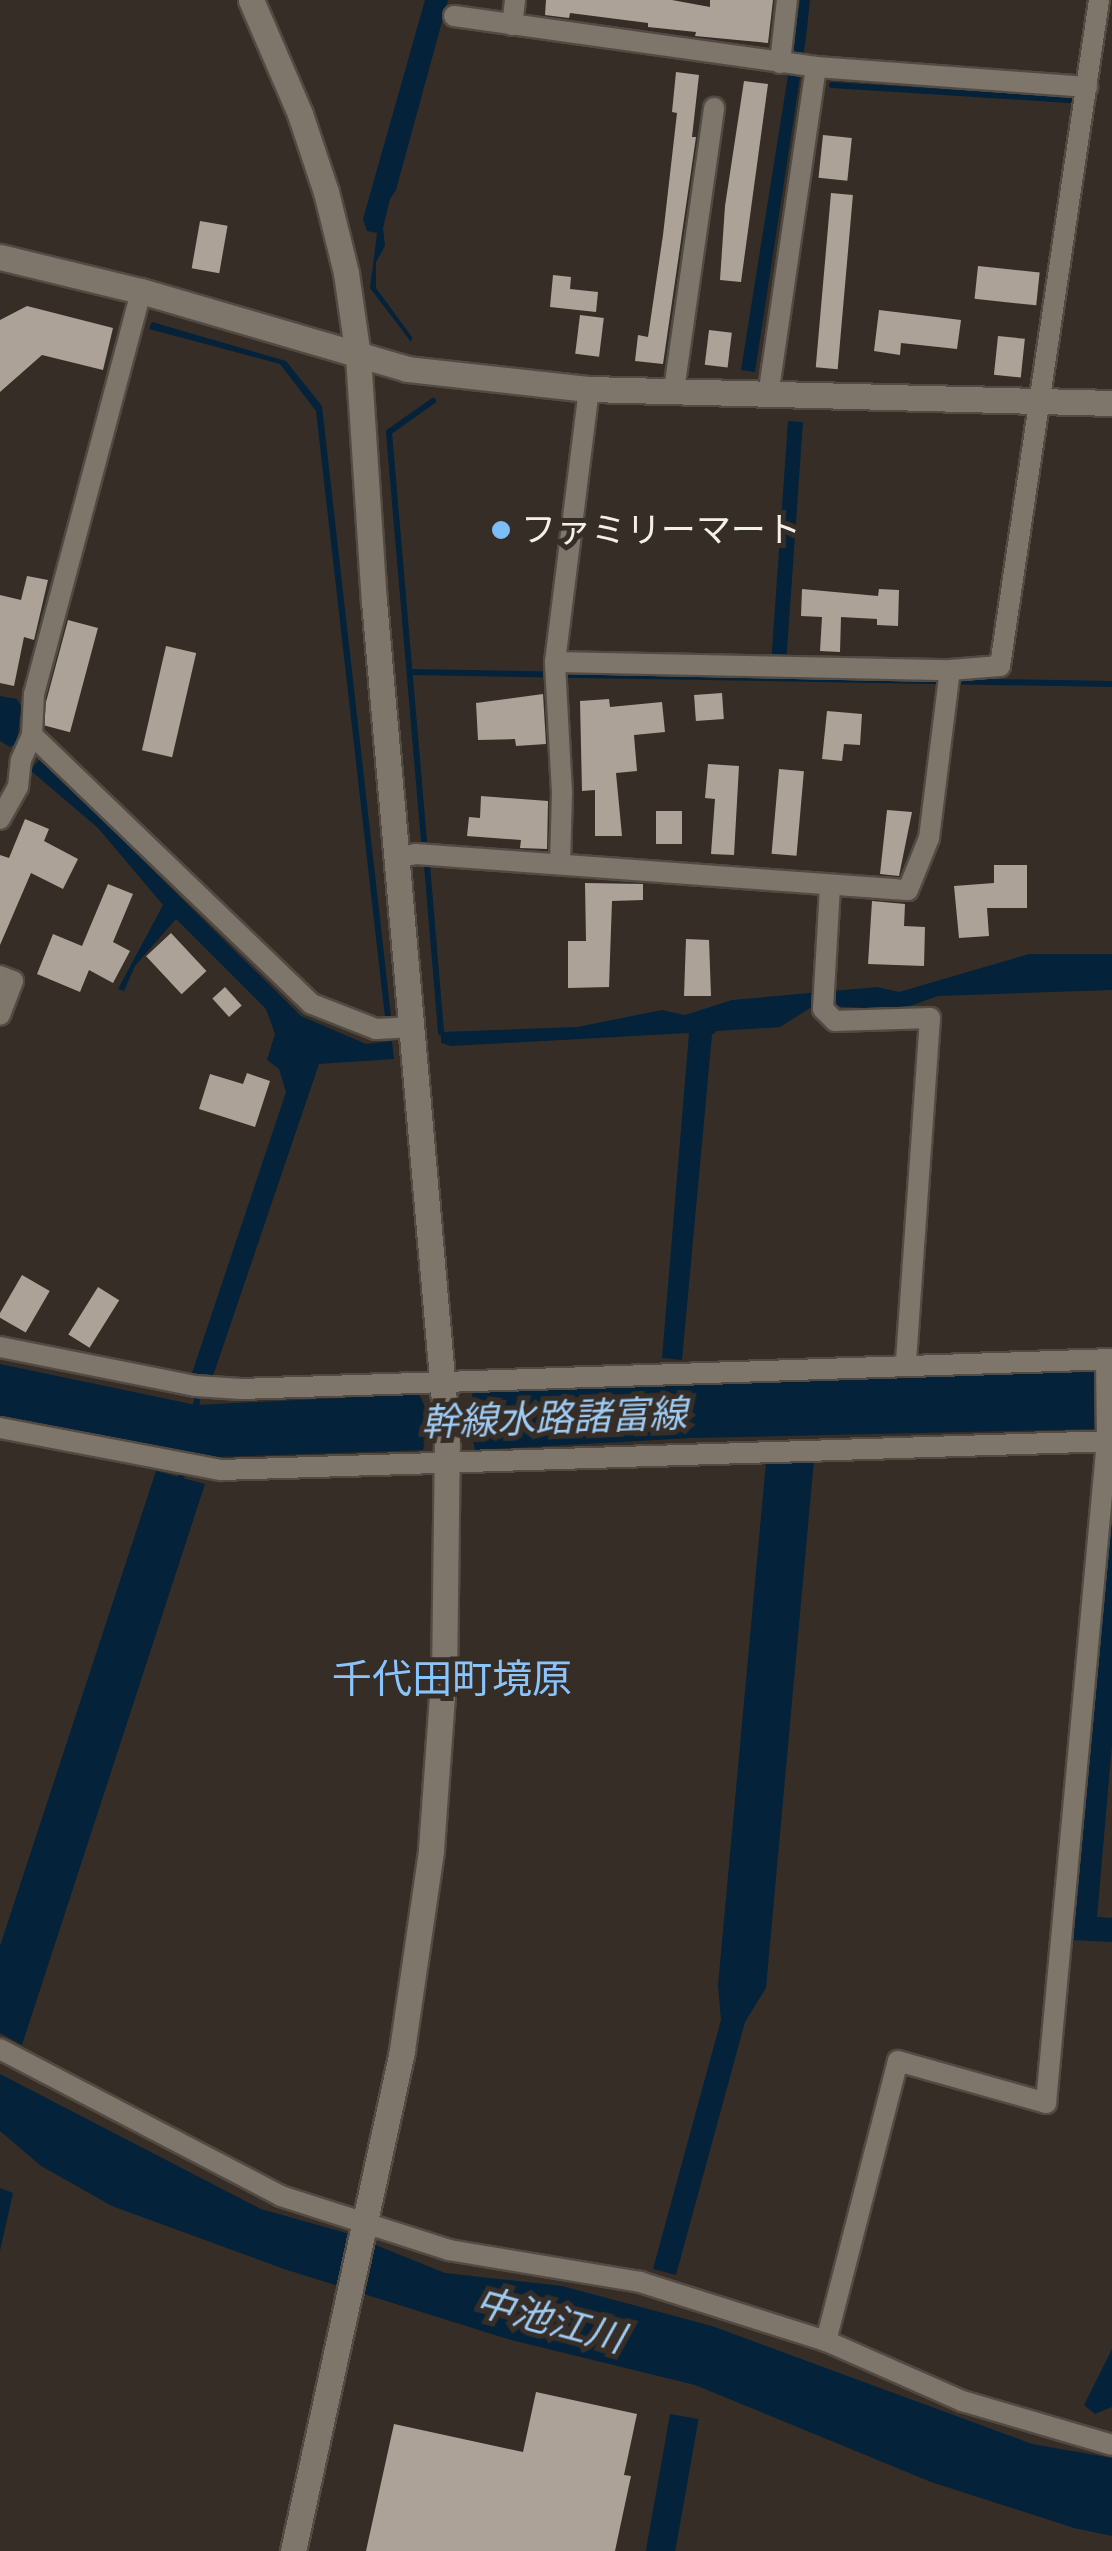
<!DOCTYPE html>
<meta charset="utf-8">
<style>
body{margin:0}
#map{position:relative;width:1112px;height:2551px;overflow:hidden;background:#362e26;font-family:Montserrat,"Noto Sans JP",sans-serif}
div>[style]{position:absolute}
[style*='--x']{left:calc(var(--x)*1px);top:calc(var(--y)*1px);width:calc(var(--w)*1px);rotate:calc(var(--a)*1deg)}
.water>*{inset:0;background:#04223a;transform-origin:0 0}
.stream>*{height:6px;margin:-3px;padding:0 3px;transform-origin:3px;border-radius:3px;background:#04223a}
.building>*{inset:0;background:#aca298;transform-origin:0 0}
.roads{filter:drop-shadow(2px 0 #514b43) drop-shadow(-2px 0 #514b43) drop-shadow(0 2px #514b43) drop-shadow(0 -2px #514b43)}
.street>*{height:20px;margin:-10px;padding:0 10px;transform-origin:10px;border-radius:10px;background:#7e756b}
.secondary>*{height:25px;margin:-12.5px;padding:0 12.5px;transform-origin:12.5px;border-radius:12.5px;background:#7e756b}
.dots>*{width:28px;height:28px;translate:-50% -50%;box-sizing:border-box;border:5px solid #362e26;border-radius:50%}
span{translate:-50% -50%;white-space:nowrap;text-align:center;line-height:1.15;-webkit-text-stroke:10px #362e26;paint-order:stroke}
.poi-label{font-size:35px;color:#f4efe9}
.left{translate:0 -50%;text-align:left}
.water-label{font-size:38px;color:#9ecbf5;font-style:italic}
.quarter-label{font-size:40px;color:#89c4fc}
</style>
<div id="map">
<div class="water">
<div style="clip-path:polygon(425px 0,448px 0,396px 190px,390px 199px,383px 228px,385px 246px,376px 262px,376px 288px,412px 337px,411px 342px,370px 288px,377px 233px,367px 231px,363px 219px)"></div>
<div style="clip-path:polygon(800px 0,810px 0,806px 38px,755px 372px,741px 370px)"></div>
<div style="clip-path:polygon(152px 322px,286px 361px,322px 406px,391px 1016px,385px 1017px,316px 411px,280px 364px,149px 329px)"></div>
<div style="left:788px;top:421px;width:15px;height:235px;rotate:4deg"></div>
<div style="clip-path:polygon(0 696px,17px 699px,21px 706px,17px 743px,10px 747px,0 741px)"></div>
<div style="clip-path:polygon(40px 759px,301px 1016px,366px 1044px,392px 1041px,394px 1059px,319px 1064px,213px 1376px,192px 1373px,286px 1092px,279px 1069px,267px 1060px,275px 1034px,266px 1009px,176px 919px,135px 966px,124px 991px,118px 989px,163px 905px,98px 828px,30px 770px)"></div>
<div style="clip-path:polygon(1029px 954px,1112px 954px,1112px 990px,938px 996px,899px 1010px,815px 1005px,780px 1027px,717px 1031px,712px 1035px,682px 1360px,662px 1358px,689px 1033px,451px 1046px,441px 1043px,441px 1032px,577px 1027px,662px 1010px,685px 1015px,732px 1000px,877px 987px,899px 992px)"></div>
<div style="clip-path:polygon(0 1364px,196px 1405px,419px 1394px,426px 1409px,471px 1408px,473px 1389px,672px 1380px,1094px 1372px,1095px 1389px,1112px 1388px,1112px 1412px,1095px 1412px,1095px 1429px,692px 1438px,475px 1450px,471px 1432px,427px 1434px,423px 1450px,218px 1457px,0 1417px)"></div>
<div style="clip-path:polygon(814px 1460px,766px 1988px,745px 2022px,676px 2275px,653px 2269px,721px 2020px,718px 1985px,766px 1462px)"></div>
<div style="clip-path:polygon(156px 1471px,205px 1484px,22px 2045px,0 2033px,0 1946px)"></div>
<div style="clip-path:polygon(1112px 1473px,1112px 1745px,1097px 1917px,1112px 1918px,1112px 1942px,1071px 1940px)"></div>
<div style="clip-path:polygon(0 2074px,261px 2209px,346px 2233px,445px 2273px,562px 2286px,712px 2326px,1032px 2444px,1112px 2458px,1112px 2536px,1074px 2528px,931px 2482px,695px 2385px,511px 2340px,284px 2269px,112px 2206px,41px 2166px,0 2131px)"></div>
<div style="clip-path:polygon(0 2188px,13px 2193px,0 2251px)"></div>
<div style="clip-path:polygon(1112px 2349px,1112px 2407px,1095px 2414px,1084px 2405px)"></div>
<div style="left:670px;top:2414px;width:29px;height:140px;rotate:10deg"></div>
</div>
<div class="stream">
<div style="--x:832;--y:85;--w:241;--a:3.6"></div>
<div style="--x:410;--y:672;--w:702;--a:0.98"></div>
<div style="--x:424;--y:841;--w:410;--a:-94.9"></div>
<div style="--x:389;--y:432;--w:54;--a:-35.2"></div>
<div style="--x:427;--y:865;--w:168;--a:85.2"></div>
<div style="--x:196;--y:1405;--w:31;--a:-77"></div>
<div style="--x:181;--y:1478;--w:26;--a:-77"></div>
</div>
<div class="building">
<div style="clip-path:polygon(546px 0,672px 0,710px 7px,710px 0,773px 0,768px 43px,695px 36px,696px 32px,648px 27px,648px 23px,570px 13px,569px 18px,545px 15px)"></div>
<div style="clip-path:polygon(676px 72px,699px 75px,692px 137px,696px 137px,663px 364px,635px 361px,638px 335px,648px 337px,663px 235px,677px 113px,672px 112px)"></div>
<div style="clip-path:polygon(744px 81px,768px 84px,741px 282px,720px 280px,725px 206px)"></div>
<div style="left:823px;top:135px;width:29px;height:43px;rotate:6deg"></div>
<div style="left:831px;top:193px;width:22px;height:175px;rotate:5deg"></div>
<div style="left:200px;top:221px;width:28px;height:48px;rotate:10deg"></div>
<div style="left:978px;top:266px;width:62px;height:33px;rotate:6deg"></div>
<div style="clip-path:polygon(553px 275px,571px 277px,570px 289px,598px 292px,596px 312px,550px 307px)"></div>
<div style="clip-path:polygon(27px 306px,113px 328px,103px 370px,42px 355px,0 392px,0 320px)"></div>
<div style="clip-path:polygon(879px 310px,961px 320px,957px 349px,901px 343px,900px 355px,874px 351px)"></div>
<div style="left:580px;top:315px;width:24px;height:39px;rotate:7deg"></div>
<div style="left:709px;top:330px;width:23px;height:35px;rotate:7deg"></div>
<div style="left:998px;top:336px;width:27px;height:39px;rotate:6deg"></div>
<div style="clip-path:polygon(27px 576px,48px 580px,34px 640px,24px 637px,14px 686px,0 683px,0 595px,21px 600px)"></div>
<div style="clip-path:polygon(802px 589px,878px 596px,879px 589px,899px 590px,898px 626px,877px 625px,877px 619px,841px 617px,840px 652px,820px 651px,822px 617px,801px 616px)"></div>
<div style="left:68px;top:620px;width:31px;height:108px;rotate:15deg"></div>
<div style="left:166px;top:646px;width:31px;height:107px;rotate:13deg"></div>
<div style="left:722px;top:693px;width:26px;height:28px;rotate:86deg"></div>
<div style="clip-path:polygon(543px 694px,546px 744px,516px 746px,515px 739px,478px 740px,476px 703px)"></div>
<div style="clip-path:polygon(609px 699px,610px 707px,662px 702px,665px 732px,634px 735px,637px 771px,616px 773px,622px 836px,595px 836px,595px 790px,582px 791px,580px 701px)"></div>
<div style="clip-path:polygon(827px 711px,862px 714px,860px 745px,844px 744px,842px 761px,822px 759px)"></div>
<div style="clip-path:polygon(708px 764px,739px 766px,734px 855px,711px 854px,715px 799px,705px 798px)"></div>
<div style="left:779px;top:769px;width:25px;height:85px;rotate:5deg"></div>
<div style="clip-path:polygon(481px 796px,548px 801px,547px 849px,520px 848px,521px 840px,467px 836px,469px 817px,480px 818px)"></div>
<div style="clip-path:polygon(887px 810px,912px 812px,899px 876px,880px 874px)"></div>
<div style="left:656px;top:811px;width:26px;height:33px"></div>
<div style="clip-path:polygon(25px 819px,49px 829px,44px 841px,78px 859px,63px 889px,31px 873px,0 945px,0 855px,9px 858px)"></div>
<div style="clip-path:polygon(994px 865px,1027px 865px,1027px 908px,987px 908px,989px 936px,959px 938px,954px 886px,994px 883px)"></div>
<div style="clip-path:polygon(585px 883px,643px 884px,643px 900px,612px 901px,609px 987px,568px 988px,568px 941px,586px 941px)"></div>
<div style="clip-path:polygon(108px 884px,133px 894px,113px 942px,130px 951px,113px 983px,89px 970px,80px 992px,37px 974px,53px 934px,82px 946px)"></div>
<div style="clip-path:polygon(872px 901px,905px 904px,904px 926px,925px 927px,924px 966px,868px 964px)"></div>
<div style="left:171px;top:933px;width:52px;height:34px;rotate:47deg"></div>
<div style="clip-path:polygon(686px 939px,709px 940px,711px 996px,684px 996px)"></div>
<div style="left:225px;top:987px;width:25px;height:17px;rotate:48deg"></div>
<div style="clip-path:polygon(247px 1073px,270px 1081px,255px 1127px,199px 1109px,210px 1074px,243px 1084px)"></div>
<div style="left:22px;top:1275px;width:32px;height:48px;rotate:30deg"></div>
<div style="left:98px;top:1287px;width:25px;height:56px;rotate:32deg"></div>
<div style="clip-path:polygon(536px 2392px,637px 2414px,624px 2475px,631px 2476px,615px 2551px,366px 2551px,394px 2424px,523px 2452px)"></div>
</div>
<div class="roads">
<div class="street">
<div style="--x:454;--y:16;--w:366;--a:8"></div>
<div style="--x:816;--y:67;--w:327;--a:98.3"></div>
<div style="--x:512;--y:25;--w:25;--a:-83"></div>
<div style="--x:780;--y:63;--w:63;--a:-83.7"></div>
<div style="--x:816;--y:67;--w:272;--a:4.2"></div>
<div style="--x:674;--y:390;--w:285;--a:-81.9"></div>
<div style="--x:555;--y:662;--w:395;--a:1.2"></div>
<div style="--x:950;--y:670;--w:50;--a:-4.6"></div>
<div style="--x:1000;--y:666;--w:673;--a:-81.54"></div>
<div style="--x:32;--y:735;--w:388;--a:43.9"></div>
<div style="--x:312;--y:1004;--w:69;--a:21.3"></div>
<div style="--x:376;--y:1029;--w:38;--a:-3"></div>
<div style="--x:0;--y:819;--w:37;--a:-61"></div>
<div style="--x:18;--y:787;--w:27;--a:-84"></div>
<div style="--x:21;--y:760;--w:27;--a:-66"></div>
<div style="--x:32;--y:735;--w:41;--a:-87.2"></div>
<div style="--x:34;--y:694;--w:417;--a:-75.1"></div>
<div style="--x:398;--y:857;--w:18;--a:-9"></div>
<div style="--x:416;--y:854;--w:493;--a:4.2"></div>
<div style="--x:908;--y:890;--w:56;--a:-68"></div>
<div style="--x:929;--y:838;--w:169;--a:-82.9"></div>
<div style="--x:560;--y:864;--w:71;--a:-88.4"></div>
<div style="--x:562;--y:793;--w:131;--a:-93.1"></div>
<div style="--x:555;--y:662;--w:275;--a:-82.9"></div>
<div style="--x:830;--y:887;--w:122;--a:93.3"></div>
<div style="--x:823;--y:1009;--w:17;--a:45"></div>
<div style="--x:835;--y:1021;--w:95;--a:-1.8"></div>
<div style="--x:930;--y:1018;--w:348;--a:94"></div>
<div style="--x:0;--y:976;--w:14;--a:21"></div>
<div style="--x:13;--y:981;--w:36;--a:111"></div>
<div style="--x:0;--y:1347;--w:199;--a:11.3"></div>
<div style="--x:195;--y:1386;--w:46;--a:3.7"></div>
<div style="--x:241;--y:1389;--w:872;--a:-1.97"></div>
<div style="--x:0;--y:1428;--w:225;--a:10.8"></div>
<div style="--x:221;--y:1470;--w:891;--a:-1.86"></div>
<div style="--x:0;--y:2049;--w:317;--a:27.6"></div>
<div style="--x:281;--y:2196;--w:176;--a:17.8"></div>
<div style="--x:449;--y:2250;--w:194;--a:9.5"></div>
<div style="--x:640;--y:2282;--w:195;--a:17.6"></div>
<div style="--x:826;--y:2341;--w:149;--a:23.8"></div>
<div style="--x:962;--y:2401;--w:156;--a:16.3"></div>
<div style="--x:826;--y:2341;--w:289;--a:-75.6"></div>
<div style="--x:898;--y:2061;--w:154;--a:15.8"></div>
<div style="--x:1046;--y:2103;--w:665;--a:-84.74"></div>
<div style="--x:1107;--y:1441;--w:82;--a:-90.7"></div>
</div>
<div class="secondary">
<div style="--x:251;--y:0;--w:124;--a:66.7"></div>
<div style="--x:300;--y:114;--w:82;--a:71.6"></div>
<div style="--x:326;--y:192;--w:83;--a:76.1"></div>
<div style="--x:346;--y:273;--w:84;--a:81.8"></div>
<div style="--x:358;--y:356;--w:246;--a:86.3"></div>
<div style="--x:374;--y:601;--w:838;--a:85"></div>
<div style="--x:447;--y:1436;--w:232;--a:90.7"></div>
<div style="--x:444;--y:1668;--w:183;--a:94.1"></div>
<div style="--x:431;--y:1851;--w:202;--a:98.3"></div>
<div style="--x:402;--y:2051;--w:512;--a:102.3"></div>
<div style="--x:0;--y:257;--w:145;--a:13.6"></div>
<div style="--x:141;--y:291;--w:277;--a:16.3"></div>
<div style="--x:407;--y:369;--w:183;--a:6.3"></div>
<div style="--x:589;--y:389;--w:523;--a:1.53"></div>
</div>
</div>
<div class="dots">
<div style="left:501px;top:530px;background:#7dbef9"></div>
</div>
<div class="poi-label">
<span class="left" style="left:521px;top:530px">ファミリーマート</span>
</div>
<div class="water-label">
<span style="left:554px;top:1418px;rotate:-2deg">幹線水路諸富線</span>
<span style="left:550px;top:2320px;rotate:15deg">中池江川</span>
</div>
<div class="quarter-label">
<span style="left:452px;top:1679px">千代田町境原</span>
</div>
</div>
